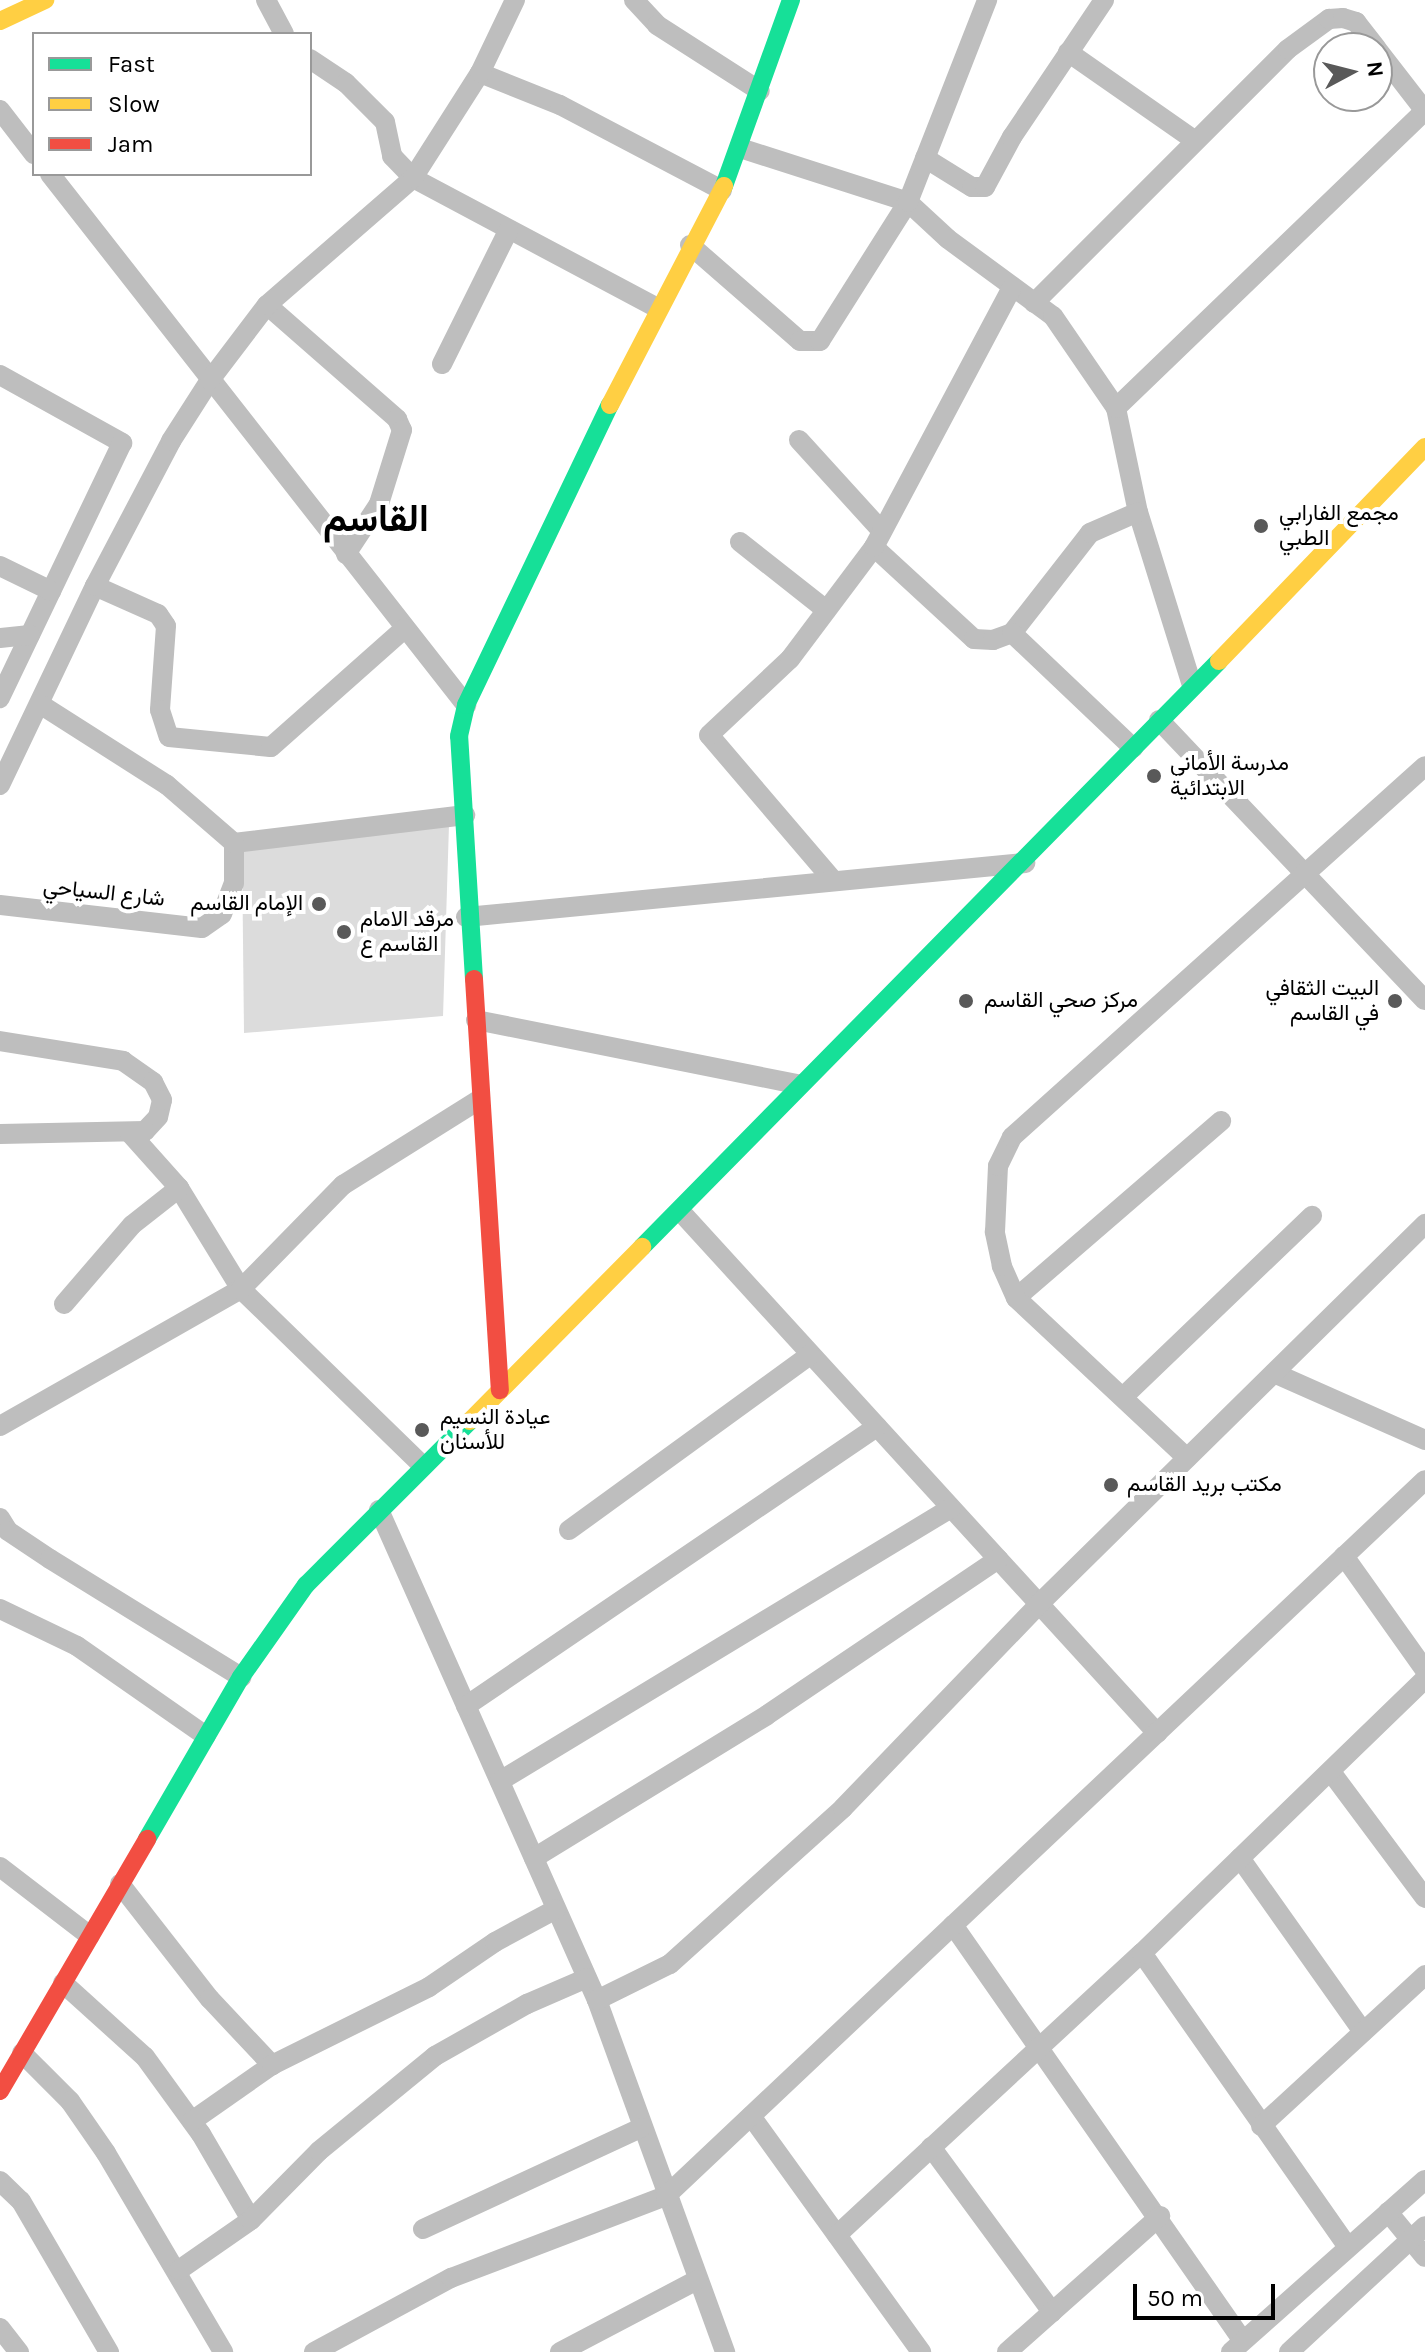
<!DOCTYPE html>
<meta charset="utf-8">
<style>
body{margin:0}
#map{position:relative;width:1425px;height:2352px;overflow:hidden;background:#fff;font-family:Karla,Vazirmatn,sans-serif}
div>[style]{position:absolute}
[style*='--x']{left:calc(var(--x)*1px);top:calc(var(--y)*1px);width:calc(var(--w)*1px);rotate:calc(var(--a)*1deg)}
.building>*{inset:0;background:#dcdcdc}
.street>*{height:20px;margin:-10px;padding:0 10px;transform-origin:10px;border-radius:10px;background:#bebebe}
.fast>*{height:18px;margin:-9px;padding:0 9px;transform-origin:9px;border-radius:9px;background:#16e098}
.slow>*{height:18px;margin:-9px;padding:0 9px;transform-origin:9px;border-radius:9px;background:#ffcf43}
.jam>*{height:18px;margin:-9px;padding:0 9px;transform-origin:9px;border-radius:9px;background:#f24e42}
.dots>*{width:22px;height:22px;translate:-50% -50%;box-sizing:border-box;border:4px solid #fff;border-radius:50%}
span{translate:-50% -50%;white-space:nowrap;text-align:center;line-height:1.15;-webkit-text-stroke:8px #fff;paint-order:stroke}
.poi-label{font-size:22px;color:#000}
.left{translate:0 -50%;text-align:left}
.right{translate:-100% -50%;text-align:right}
.street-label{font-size:22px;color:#000}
.town-label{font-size:38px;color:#000;font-weight:700}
.legend{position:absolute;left:32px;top:32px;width:280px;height:144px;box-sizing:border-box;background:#fff;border:2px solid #999;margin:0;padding:10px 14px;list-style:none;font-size:24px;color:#000}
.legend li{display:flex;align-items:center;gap:16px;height:40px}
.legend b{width:40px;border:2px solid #999}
.north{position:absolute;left:1313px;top:32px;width:80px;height:80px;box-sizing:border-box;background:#fff;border:2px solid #999;border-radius:50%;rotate:83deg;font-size:22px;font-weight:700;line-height:32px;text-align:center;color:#000}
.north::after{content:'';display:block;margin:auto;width:28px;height:36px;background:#595959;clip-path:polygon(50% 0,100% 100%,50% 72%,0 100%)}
.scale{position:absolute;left:1133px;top:2284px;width:142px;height:36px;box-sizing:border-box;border:4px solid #000;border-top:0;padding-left:10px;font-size:24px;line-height:28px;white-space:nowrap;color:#000;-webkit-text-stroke:6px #fff;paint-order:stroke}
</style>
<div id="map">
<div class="building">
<div style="clip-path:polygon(449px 825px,443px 1016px,244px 1033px,242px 848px)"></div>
</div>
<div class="street">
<div style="--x:266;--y:0;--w:38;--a:62"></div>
<div style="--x:634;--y:0;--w:34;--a:47"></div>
<div style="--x:657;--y:25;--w:122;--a:32.7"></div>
<div style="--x:1377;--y:49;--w:78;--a:52.3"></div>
<div style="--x:1068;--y:52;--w:154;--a:34.9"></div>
<div style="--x:310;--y:59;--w:43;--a:33.7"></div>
<div style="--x:346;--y:83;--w:55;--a:45"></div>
<div style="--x:385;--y:122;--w:35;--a:78"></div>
<div style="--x:392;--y:156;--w:30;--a:46"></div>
<div style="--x:413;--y:178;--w:276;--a:28"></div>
<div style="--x:480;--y:73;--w:86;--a:21.8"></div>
<div style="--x:560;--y:105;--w:183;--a:27.7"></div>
<div style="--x:0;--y:110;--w:56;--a:52.3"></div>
<div style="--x:740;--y:148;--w:176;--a:17.8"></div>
<div style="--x:908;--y:202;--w:54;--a:42.8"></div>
<div style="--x:948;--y:239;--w:130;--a:36.3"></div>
<div style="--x:1053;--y:316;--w:112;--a:55.6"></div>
<div style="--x:1116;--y:408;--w:106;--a:78.1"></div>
<div style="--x:1138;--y:512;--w:181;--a:72.7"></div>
<div style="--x:925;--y:158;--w:55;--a:31.7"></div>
<div style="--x:972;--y:187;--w:13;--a:0"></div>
<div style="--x:985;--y:187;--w:57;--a:-61.6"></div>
<div style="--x:1012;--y:137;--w:165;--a:-56.1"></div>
<div style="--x:50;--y:174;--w:675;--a:51.92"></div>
<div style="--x:690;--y:245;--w:146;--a:41.1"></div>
<div style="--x:800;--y:341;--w:20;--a:0"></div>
<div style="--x:820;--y:341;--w:165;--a:-57.7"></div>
<div style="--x:908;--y:202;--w:217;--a:-68.6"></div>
<div style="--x:1034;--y:303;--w:359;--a:-45"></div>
<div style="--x:1288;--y:49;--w:51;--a:-36.2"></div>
<div style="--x:1329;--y:19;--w:14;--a:-4"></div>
<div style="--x:1343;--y:18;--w:14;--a:17"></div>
<div style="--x:1356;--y:22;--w:33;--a:52"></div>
<div style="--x:267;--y:305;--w:173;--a:41.2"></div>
<div style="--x:397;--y:419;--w:12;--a:66"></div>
<div style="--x:402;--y:430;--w:77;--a:107.3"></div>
<div style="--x:379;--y:504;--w:60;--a:123.4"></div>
<div style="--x:442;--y:364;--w:148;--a:-63.6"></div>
<div style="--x:0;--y:375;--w:140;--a:29.1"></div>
<div style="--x:122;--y:443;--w:283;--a:115.6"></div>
<div style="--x:1116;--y:408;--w:429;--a:-43.9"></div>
<div style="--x:799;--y:440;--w:122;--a:47.7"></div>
<div style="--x:740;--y:542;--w:110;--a:38.3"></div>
<div style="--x:874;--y:547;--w:136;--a:42.6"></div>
<div style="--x:974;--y:639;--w:19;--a:3"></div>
<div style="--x:993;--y:640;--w:20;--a:-20"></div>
<div style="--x:1012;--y:633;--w:127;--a:-52"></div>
<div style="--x:1090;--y:533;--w:52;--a:-23.6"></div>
<div style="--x:0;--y:566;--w:57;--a:26.1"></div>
<div style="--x:95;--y:586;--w:69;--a:24"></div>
<div style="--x:158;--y:614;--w:14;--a:56"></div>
<div style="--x:166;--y:626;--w:84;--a:94.1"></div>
<div style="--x:160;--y:710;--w:28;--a:72"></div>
<div style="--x:169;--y:737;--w:102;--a:5.6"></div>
<div style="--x:271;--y:747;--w:179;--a:-41.6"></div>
<div style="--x:1012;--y:633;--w:167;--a:43.5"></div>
<div style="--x:0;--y:638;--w:30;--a:-6"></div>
<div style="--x:1159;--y:720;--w:386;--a:46.5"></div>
<div style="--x:0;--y:785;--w:221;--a:-64.5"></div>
<div style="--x:95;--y:586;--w:164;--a:-62.3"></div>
<div style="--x:171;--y:441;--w:72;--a:-57.4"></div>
<div style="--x:210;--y:380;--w:94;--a:-52.8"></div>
<div style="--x:267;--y:305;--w:194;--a:-41"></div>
<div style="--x:413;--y:178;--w:125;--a:-57.5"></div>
<div style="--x:480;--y:73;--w:81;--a:-64.4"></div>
<div style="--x:234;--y:843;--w:233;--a:-6.9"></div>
<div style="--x:832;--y:879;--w:189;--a:-130.5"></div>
<div style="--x:709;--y:735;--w:111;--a:-43.2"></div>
<div style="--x:790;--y:659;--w:140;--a:-53.1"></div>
<div style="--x:874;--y:547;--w:294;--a:-62"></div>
<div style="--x:0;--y:905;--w:203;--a:6.5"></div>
<div style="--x:202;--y:928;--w:24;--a:-35"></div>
<div style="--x:222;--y:914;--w:33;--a:-69"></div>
<div style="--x:234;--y:883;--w:40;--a:-90"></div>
<div style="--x:234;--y:843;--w:89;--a:-139.1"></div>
<div style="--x:167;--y:785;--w:151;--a:-147.5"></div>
<div style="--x:466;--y:917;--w:562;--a:-5.52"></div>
<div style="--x:476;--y:1020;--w:330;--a:11.3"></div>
<div style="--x:0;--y:1041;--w:125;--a:9.2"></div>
<div style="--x:123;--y:1061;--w:37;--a:35"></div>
<div style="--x:153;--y:1082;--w:20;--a:63"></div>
<div style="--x:162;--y:1100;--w:17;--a:103"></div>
<div style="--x:158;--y:1117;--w:19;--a:133"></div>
<div style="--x:145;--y:1131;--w:145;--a:178.8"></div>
<div style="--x:129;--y:1132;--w:75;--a:48.2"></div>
<div style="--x:179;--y:1188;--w:119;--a:58.5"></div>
<div style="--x:241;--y:1289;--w:254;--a:44.2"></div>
<div style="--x:681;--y:1212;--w:706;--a:47.58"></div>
<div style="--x:1016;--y:1298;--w:271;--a:-40.8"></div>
<div style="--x:64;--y:1304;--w:104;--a:-49.3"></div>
<div style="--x:132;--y:1225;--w:60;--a:-38.2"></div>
<div style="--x:1274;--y:1373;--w:165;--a:23.9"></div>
<div style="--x:1123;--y:1397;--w:262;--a:-43.8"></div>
<div style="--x:0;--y:1426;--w:277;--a:-29.6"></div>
<div style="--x:241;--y:1289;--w:146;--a:-45.6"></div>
<div style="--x:343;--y:1185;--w:162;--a:-32.1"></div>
<div style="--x:1187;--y:1458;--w:234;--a:-136.9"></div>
<div style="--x:1016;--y:1298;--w:35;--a:-114"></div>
<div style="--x:1002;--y:1266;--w:35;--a:-102"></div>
<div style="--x:995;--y:1232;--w:66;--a:-87.4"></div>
<div style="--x:998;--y:1166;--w:32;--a:-64"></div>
<div style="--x:1012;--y:1137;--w:555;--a:-41.93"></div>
<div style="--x:379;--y:1510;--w:536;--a:66.02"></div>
<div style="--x:597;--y:2000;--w:375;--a:70"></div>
<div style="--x:0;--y:1518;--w:15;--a:58"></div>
<div style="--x:8;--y:1531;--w:50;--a:33.7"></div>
<div style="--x:50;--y:1559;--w:225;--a:31.7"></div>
<div style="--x:569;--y:1530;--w:298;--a:-36"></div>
<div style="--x:1344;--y:1556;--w:140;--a:54.6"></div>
<div style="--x:0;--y:1609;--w:85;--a:25.7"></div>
<div style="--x:77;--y:1646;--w:157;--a:34.9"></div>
<div style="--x:466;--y:1706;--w:497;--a:-34.2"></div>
<div style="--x:1331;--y:1772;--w:157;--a:53.3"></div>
<div style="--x:500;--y:1781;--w:527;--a:-31.19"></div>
<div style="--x:534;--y:1858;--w:273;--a:-31.5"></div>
<div style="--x:767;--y:1715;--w:279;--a:-34"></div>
<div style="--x:1240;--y:1858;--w:213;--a:54.7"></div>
<div style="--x:0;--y:1867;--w:113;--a:37.5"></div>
<div style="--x:120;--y:1884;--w:146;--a:52"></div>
<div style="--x:210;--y:1999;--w:91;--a:46.8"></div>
<div style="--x:953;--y:1925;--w:507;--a:55.12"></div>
<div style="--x:1142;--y:1953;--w:359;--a:55"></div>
<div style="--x:63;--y:1983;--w:110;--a:42.1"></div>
<div style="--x:145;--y:2057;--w:95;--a:54"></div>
<div style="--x:201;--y:2134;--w:99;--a:59.8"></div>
<div style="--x:597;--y:2000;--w:81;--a:-26.3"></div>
<div style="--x:670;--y:1964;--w:233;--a:-42"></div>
<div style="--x:843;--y:1808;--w:283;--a:-46.1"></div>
<div style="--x:1039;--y:1604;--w:542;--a:-44.55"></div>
<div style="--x:22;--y:2053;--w:68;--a:45"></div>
<div style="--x:70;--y:2101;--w:63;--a:55.3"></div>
<div style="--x:106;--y:2153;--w:231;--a:59.5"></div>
<div style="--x:751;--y:2116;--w:291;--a:54.2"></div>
<div style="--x:192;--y:2121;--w:98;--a:-35"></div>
<div style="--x:272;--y:2065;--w:175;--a:-26.4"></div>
<div style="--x:429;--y:1987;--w:80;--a:-34.3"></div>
<div style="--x:495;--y:1942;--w:69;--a:-28.4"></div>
<div style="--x:1261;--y:2126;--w:223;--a:-42.6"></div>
<div style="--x:931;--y:2147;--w:205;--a:53.7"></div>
<div style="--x:0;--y:2181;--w:29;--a:44"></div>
<div style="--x:21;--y:2201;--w:175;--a:59.8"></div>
<div style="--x:1388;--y:2212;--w:58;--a:50.6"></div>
<div style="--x:423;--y:2229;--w:240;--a:-24.9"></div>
<div style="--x:837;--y:2235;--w:415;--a:-42.8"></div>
<div style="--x:1142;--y:1953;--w:394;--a:-44.1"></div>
<div style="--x:179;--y:2270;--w:88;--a:-34.8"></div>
<div style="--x:251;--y:2220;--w:97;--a:-45.4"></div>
<div style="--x:319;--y:2151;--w:150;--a:-39.3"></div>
<div style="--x:435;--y:2056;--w:106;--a:-29.5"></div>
<div style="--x:527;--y:2004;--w:65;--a:-23.4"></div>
<div style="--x:0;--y:2328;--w:31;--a:52"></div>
<div style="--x:314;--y:2352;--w:156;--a:-28.4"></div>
<div style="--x:451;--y:2278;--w:230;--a:-20.9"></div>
<div style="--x:666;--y:2196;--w:1043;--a:-43.33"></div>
<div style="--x:560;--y:2352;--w:155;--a:-27.7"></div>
<div style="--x:1007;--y:2352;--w:205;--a:-41.6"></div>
<div style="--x:1231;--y:2352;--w:259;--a:-41.6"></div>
<div style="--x:1289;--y:2352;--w:185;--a:-42.8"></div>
</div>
<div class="fast">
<div style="--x:724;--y:186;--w:198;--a:-70.2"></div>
<div style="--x:474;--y:979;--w:243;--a:-93.5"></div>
<div style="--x:459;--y:736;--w:32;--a:-77"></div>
<div style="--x:466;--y:705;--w:333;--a:-64.4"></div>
<div style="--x:642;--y:1247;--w:822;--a:-45.44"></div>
<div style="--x:147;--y:1839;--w:187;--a:-59.9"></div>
<div style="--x:241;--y:1677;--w:113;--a:-54.8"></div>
<div style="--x:306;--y:1585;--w:232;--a:-45"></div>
</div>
<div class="slow">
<div style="--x:0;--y:21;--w:50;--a:-25"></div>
<div style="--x:610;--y:405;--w:247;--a:-62.5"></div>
<div style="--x:1219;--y:661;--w:297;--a:-46.1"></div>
<div style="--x:470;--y:1421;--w:245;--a:-45.3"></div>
</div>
<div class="jam">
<div style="--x:474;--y:979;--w:412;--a:86.4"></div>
<div style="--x:0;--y:2091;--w:292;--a:-59.7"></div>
</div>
<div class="dots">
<div style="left:1261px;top:526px;background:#595959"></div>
<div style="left:1154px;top:776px;background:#595959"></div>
<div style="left:319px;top:904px;background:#595959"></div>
<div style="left:344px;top:932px;background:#595959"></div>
<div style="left:966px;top:1001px;background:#595959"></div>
<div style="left:1395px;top:1001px;background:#595959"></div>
<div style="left:422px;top:1430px;background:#595959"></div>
<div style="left:1111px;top:1485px;background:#595959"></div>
</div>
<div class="poi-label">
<span class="left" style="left:1279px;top:526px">مجمع الفارابي<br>الطبي</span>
<span class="left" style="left:1170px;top:776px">مدرسة الأماني<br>الابتدائية</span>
<span class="right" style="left:303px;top:904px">الإمام القاسم</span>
<span class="left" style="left:360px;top:932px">مرقد الامام<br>القاسم ع</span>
<span class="right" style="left:1379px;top:1001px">البيت الثقافي<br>في القاسم</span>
<span class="left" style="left:984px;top:1001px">مركز صحي القاسم</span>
<span class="left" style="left:440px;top:1430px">عيادة النسيم<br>للأسنان</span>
<span class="left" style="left:1127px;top:1485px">مكتب بريد القاسم</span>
</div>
<div class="street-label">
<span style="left:104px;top:893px;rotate:6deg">شارع السياحي</span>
</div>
<div class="town-label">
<span style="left:376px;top:519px">القاسم</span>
</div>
<ul class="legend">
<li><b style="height:10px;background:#16e098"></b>Fast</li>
<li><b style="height:10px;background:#ffcf43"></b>Slow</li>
<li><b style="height:10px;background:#f24e42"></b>Jam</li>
</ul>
<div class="north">N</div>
<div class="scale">50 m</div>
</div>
